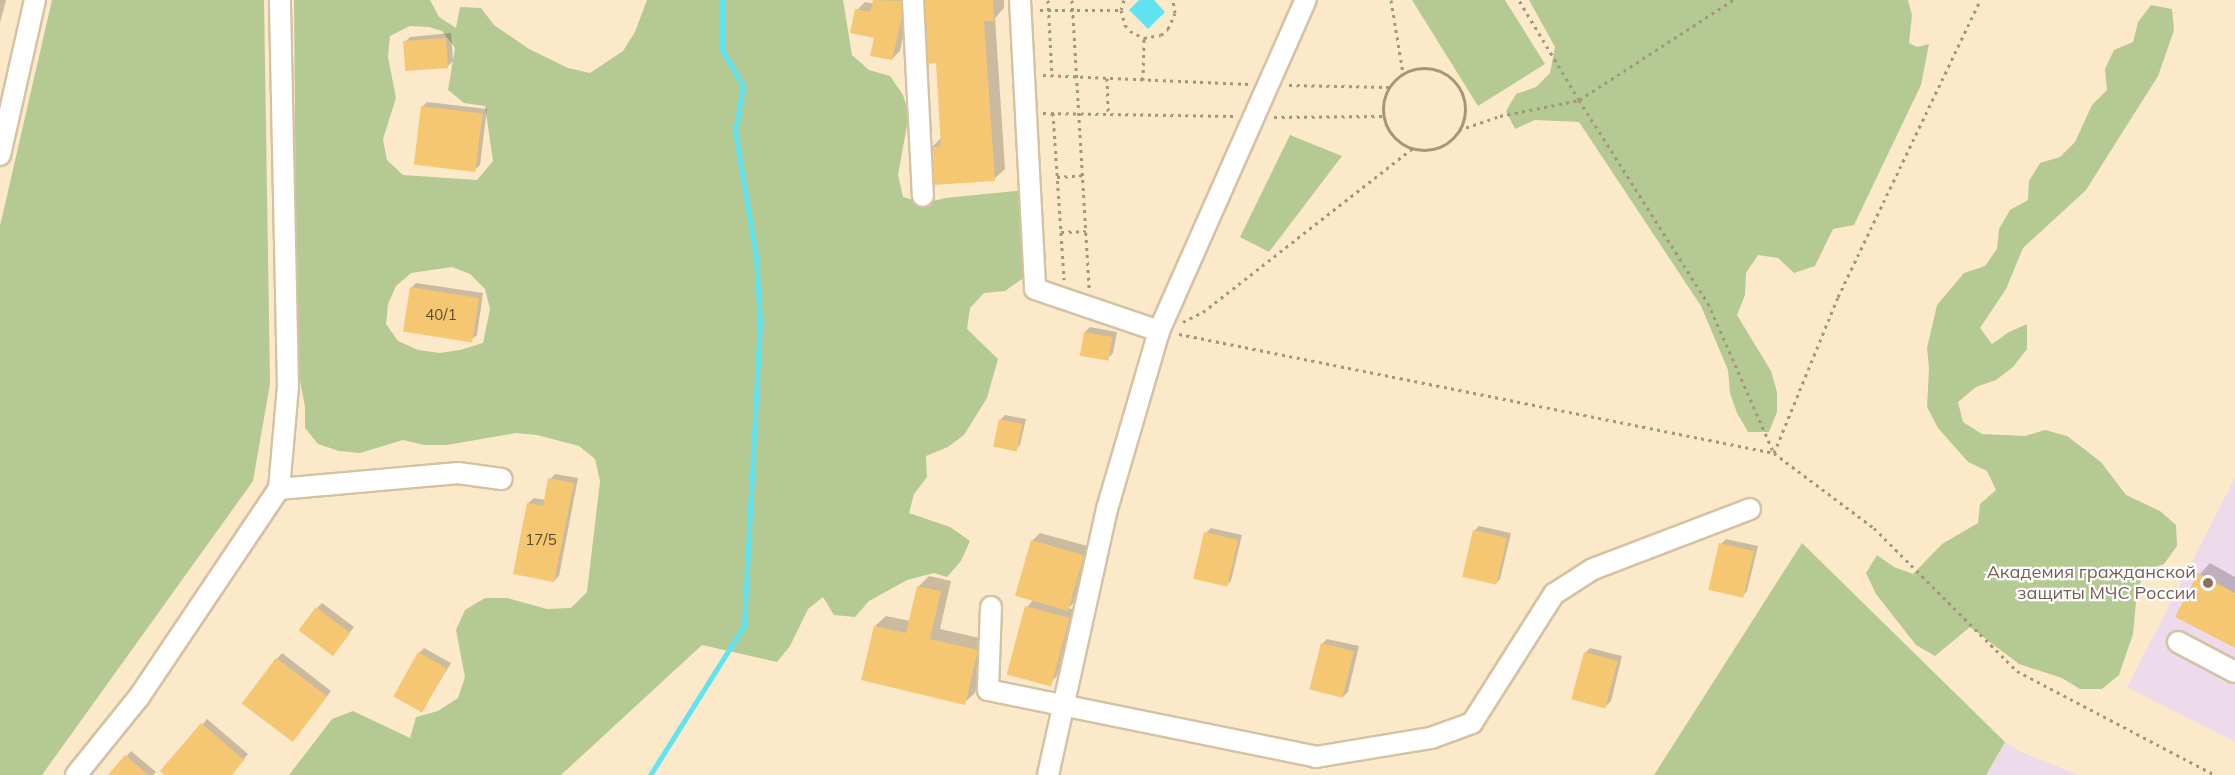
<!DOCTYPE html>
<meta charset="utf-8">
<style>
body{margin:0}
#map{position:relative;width:2235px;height:775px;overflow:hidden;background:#fce9c9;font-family:Mulish,sans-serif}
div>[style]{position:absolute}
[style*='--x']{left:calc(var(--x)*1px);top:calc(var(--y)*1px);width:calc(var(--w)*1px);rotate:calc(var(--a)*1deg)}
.education>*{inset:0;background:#eddbec}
.green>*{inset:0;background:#b5ca93}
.water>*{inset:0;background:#60e4f1}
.shadow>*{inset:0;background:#0003}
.stream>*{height:5px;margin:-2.5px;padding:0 2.5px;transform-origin:2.5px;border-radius:2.5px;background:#60e4f1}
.building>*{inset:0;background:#f5c772;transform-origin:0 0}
.path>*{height:3px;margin-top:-1.5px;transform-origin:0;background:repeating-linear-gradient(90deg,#a3957e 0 3px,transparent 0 7.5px)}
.path>.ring{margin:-1.5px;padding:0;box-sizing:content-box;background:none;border:3px solid #a3957e;border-radius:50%}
.roads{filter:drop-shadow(2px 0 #d4c2a3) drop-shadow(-2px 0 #d4c2a3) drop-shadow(0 2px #d4c2a3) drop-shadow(0 -2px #d4c2a3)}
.minor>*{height:20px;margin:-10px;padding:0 10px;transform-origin:10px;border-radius:10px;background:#fff}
.dots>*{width:16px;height:16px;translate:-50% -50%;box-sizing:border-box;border:3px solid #fff;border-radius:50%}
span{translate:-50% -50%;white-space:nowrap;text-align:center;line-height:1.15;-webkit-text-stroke:4.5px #fff;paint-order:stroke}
.number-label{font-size:15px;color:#5a4a2c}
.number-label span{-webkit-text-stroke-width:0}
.education-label{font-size:18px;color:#785e54}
.right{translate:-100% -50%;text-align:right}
</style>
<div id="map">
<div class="education">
<div style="clip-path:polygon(2235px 478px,2235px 742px,2127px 687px)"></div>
<div style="clip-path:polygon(2005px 742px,2021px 752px,2078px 775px,1986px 775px)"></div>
</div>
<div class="green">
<div style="clip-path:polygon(52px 0,264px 0,270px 384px,253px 481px,42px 775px,0 775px,0 226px)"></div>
<div style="clip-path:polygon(evenodd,294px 0,430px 0,439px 17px,456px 28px,460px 7px,481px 8px,494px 25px,529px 49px,568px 68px,590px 73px,623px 51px,635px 32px,647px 0,843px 0,852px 55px,869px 70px,890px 76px,903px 95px,909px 114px,898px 175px,903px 197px,925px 203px,945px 198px,1026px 190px,1029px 260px,1022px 279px,1005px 291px,984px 293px,970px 308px,967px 329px,998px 359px,987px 398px,964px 435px,948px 447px,926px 456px,927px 477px,914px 494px,909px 513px,950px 527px,970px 541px,961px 561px,947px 577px,934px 573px,907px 580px,869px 601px,855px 617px,834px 615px,823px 597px,808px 609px,790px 646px,777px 662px,702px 645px,561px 775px,289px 775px,332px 719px,353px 711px,410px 738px,416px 717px,438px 711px,458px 698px,465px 677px,456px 630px,465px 610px,485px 598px,507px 598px,547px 609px,571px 608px,587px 592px,600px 481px,595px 459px,579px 446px,537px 435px,516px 433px,447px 445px,424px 445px,403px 440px,360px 453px,339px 451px,318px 444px,305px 428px,305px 407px,297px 365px,294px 0,410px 26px,429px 27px,442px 31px,455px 48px,448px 90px,464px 103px,485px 106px,493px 161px,477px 180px,403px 175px,387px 160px,383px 139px,396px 98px,388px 57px,390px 36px,410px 26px,294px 0,452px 267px,470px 274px,485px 289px,490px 309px,483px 343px,460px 350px,440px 353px,418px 350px,398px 341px,386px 324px,388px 304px,396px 286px,411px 273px,452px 267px)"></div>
<div style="clip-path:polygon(1412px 0,1505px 0,1545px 64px,1478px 106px)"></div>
<div style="clip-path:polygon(1529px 0,1908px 0,1912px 15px,1909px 43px,1917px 47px,1929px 44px,1921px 85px,1854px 225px,1833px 229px,1815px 266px,1794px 273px,1778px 258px,1758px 255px,1746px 273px,1745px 295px,1737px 315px,1771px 371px,1777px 392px,1777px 412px,1769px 432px,1748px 432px,1737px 413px,1730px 393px,1728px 370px,1701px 306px,1579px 122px,1535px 120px,1515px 129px,1506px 111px,1516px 94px,1536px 87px,1550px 73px,1555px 47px)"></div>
<div style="clip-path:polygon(2151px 5px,2172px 9px,2174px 30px,2158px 76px,2086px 190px,2023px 248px,2006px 289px,1980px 328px,1992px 344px,2009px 332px,2027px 324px,2027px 349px,2013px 367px,1996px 380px,1976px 387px,1958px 402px,1963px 422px,1982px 434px,2025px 436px,2045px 430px,2067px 436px,2101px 462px,2126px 495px,2160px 511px,2176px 525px,2177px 546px,2164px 564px,2145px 571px,2137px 591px,2133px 634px,2119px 675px,2102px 689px,2080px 689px,2062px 678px,2019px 664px,1970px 627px,1935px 656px,1916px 645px,1876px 594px,1866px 573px,1877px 555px,1894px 567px,1913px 574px,1942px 544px,1978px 523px,1980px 504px,1996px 490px,1987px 471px,1968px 462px,1938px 428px,1927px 407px,1929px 368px,1927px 348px,1937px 305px,1964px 273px,1985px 266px,1997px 249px,1999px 229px,2010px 210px,2028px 200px,2029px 181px,2040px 163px,2060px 157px,2075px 142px,2092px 105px,2107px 90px,2105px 69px,2114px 50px,2133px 42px,2138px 22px)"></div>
<div style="clip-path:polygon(1290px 135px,1342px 156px,1269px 252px,1240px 237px)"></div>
<div style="clip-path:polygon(1802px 543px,2005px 742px,1986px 775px,1654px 775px)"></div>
</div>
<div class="water">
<div style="clip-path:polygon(1139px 0,1154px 0,1165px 12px,1148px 29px,1129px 10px)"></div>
</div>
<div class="shadow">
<div style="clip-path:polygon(0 0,6px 0,0 23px)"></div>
<div style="clip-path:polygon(875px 0,911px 0,900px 51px,892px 59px,857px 10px,865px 2px,874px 4px)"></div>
<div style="clip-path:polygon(923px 0,1004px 0,1004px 8px,995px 18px,1005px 169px,994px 179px,932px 147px,942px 137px,937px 61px)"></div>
<div style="clip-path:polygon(451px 33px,453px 61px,448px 66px,405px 42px,410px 37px)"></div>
<div style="clip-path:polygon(427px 102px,487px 109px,480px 165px,474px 170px,422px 107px)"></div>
<div style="clip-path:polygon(416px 283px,483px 293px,477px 335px,471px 340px,411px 288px)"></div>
<div style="clip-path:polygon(1090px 327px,1117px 332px,1113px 353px,1108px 358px,1085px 332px)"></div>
<div style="clip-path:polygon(1005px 415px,1026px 419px,1020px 445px,1015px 450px,1000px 420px)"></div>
<div style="clip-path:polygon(555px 474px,578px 478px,559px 576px,554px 581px,528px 503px,534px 498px,546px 500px,550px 479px)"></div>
<div style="clip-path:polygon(1479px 526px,1511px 533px,1500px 579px,1495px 584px,1474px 531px)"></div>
<div style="clip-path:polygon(1211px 528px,1242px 535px,1231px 581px,1226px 586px,1206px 533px)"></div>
<div style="clip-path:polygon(1040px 533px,1091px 547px,1076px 601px,1068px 608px,1076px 610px,1057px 676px,1049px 684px,1027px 607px,1034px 599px,1032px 541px)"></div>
<div style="clip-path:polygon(1726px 539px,1758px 546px,1747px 591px,1742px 597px,1721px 544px)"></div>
<div style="clip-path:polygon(2210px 563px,2235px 577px,2235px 647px,2200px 574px)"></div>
<div style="clip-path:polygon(929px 576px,951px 581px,940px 629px,988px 640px,975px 693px,964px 703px,875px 626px,886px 616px,910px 621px,918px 587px)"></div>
<div style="clip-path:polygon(322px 603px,354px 627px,337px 648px,317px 608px)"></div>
<div style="clip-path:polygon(1327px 639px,1359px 646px,1348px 692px,1343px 697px,1322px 644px)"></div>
<div style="clip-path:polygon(424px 648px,451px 663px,421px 712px,419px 653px)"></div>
<div style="clip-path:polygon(1590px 648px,1622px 656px,1611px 701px,1606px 706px,1585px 653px)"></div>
<div style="clip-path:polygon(282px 653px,331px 691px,297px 735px,277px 659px)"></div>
<div style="clip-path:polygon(207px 719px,248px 754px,231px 775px,167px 775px,162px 771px)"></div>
<div style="clip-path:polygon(131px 751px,156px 772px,153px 775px,111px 775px)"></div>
</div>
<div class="stream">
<div style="--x:650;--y:775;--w:176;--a:-57.8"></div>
<div style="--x:744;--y:626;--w:302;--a:-87"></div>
<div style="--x:760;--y:324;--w:67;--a:-93.4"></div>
<div style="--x:756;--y:257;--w:127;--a:-99.5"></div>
<div style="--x:735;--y:132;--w:47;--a:-80.1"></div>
<div style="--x:743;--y:86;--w:42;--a:-120.3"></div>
<div style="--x:722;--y:50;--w:50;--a:-90"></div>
</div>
<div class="building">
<div style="clip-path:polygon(873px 0,906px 1px,892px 60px,870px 56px,874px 38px,850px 33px,855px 9px,870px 12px)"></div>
<div style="clip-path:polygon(922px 0,993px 0,994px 21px,984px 21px,995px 181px,933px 185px,931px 147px,941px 146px,936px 63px,926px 64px)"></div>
<div style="left:446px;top:38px;width:30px;height:43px;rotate:86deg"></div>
<div style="left:421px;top:106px;width:62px;height:59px;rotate:7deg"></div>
<div style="left:410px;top:287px;width:70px;height:45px;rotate:9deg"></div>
<div style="left:1084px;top:332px;width:29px;height:24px;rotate:10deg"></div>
<div style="left:999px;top:419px;width:24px;height:28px;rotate:12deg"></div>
<div style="clip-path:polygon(548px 478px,574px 483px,554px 582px,513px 574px,527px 503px,543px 506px)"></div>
<div style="left:1473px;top:530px;width:35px;height:48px;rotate:13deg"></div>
<div style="left:1204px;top:532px;width:35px;height:48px;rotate:13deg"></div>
<div style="left:1031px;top:540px;width:55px;height:58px;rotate:16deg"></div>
<div style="left:1719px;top:543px;width:36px;height:48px;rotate:13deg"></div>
<div style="clip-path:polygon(2198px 573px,2235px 593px,2235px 648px,2175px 617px)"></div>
<div style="clip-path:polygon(917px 586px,941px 591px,930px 639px,978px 650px,965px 705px,861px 680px,874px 626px,906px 633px)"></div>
<div style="left:1025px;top:606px;width:46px;height:71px;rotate:15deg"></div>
<div style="left:316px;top:607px;width:43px;height:29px;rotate:37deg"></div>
<div style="left:1321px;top:643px;width:34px;height:48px;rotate:14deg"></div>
<div style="left:418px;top:652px;width:33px;height:51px;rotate:29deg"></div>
<div style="left:1584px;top:652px;width:35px;height:49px;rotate:15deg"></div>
<div style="left:276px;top:658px;width:64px;height:57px;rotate:37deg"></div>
<div style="clip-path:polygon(201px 723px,244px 760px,232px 775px,165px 775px,160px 771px)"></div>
<div style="clip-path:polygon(125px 755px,148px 775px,108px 775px)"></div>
</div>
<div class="path">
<div style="--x:1048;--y:0;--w:76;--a:87"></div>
<div style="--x:1072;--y:0;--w:289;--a:86.6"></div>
<div style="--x:1124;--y:0;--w:10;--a:107"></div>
<div style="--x:1121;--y:10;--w:16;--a:75"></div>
<div style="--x:1125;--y:25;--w:8;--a:50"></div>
<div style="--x:1130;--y:31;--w:16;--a:27"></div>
<div style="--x:1144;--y:38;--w:17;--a:-10"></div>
<div style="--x:1161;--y:35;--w:9;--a:-41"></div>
<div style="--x:1168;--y:29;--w:17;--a:-66"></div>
<div style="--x:1175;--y:13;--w:13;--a:-99"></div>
<div style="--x:1391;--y:0;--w:74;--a:80.7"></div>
<div style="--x:1733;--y:0;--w:184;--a:147"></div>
<div style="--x:1579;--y:100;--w:241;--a:57.6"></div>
<div style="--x:1708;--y:303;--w:164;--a:66.3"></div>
<div style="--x:1040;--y:10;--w:80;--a:0"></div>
<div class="ring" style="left:1383px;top:68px;width:79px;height:79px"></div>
<div style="--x:1043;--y:75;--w:206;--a:2.5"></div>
<div style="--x:1107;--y:78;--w:36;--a:88"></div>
<div style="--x:1143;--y:80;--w:42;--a:-88.6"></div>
<div style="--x:1289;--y:85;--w:100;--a:1.1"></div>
<div style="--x:1043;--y:113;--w:191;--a:0.9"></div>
<div style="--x:1053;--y:113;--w:167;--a:86.2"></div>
<div style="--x:1274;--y:117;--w:110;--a:-0.5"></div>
<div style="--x:1459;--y:130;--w:43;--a:-18.9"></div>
<div style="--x:1500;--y:116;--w:81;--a:-11.4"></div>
<div style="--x:1579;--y:100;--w:117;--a:-121"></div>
<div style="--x:1057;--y:177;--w:26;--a:-4"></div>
<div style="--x:1061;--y:232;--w:25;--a:-2"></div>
<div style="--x:1183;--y:322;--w:22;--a:-27"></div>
<div style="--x:1203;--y:312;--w:266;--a:-38"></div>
<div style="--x:1179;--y:334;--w:607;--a:11.31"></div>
<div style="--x:1774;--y:453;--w:125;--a:36.9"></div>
<div style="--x:1874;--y:528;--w:202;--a:45"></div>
<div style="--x:2017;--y:671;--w:224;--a:27.7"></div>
<div style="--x:1774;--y:453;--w:169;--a:-67.7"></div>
<div style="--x:1838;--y:297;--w:329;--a:-64.4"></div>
</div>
<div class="roads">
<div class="minor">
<div style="--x:913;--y:0;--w:196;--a:87.1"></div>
<div style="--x:1020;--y:0;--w:289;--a:87"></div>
<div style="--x:1035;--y:289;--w:131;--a:18.7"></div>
<div style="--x:0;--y:155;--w:159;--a:-77.3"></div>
<div style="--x:279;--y:489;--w:180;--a:-5.1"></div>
<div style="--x:458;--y:473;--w:44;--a:7.8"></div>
<div style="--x:991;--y:607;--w:83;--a:92.1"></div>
<div style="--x:988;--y:690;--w:335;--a:11.5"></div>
<div style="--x:1316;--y:757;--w:117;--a:-9.4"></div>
<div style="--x:1431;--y:738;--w:44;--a:-20.1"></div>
<div style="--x:1472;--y:723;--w:153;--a:-57.6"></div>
<div style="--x:1554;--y:594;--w:46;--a:-32.7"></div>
<div style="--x:1593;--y:569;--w:168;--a:-20.9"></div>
<div style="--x:2178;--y:642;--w:64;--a:27.8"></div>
<div style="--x:76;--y:775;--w:100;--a:-51.1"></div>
<div style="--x:139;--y:697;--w:251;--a:-56.1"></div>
<div style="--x:279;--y:489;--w:102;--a:-85"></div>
<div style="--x:288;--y:387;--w:387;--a:-91.2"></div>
<div style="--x:1048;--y:775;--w:272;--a:-77.5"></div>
<div style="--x:1107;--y:509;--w:185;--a:-73.7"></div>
<div style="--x:1159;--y:331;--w:362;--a:-66.1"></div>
</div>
</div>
<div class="dots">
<div style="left:2208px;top:583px;background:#8d6e63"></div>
</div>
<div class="number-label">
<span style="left:441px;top:315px">40/1</span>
<span style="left:541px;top:540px">17/5</span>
</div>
<div class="education-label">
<span class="right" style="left:2196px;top:583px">Академия гражданской<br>защиты МЧС России</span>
</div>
</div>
